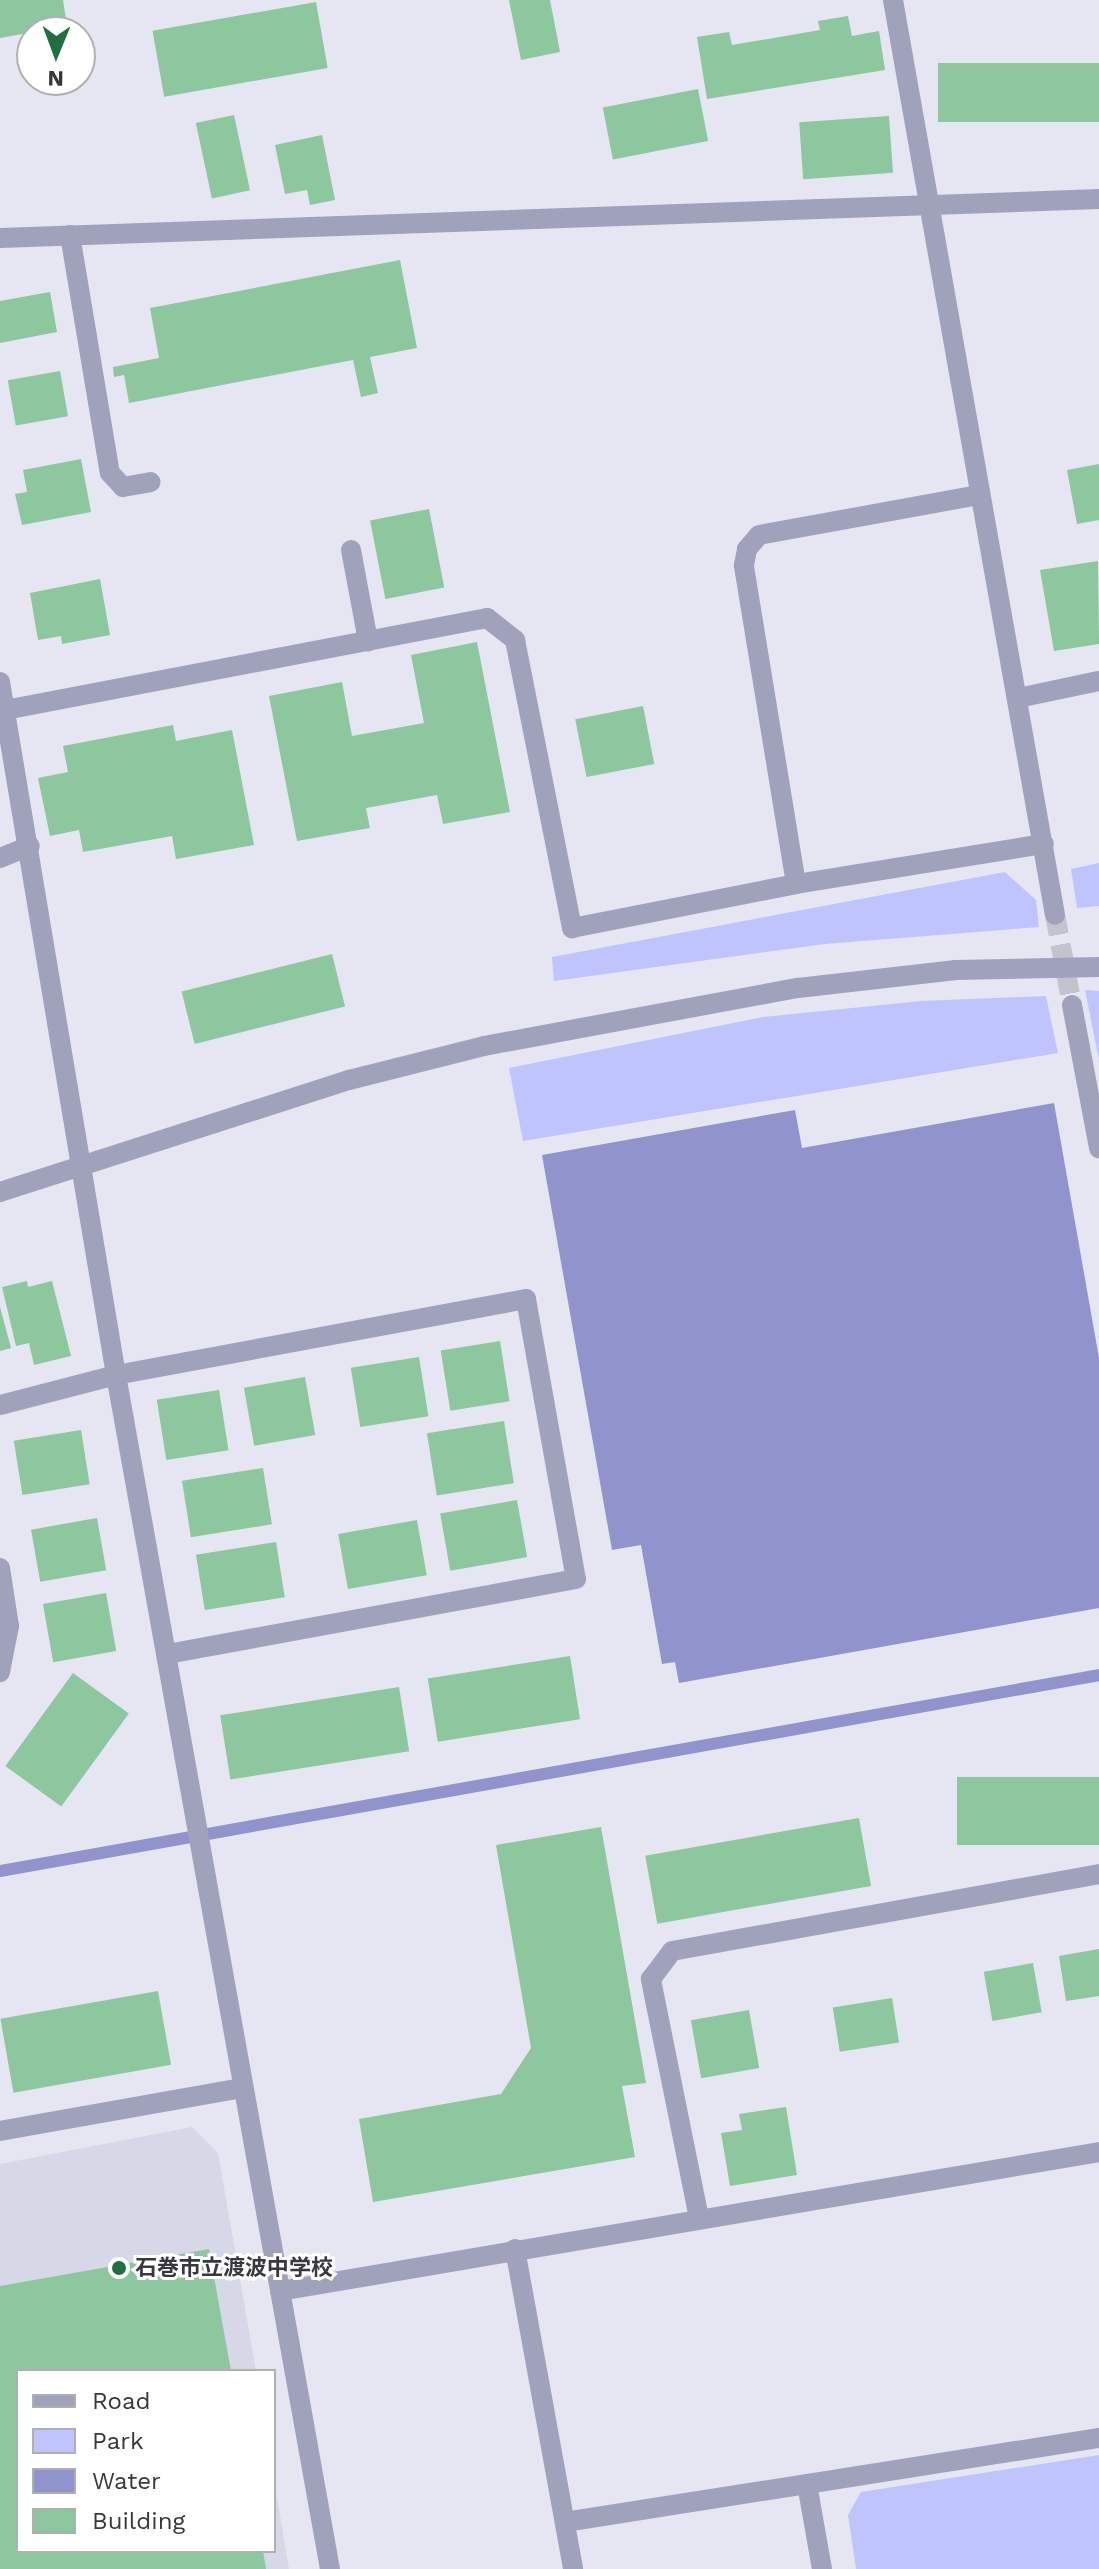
<!DOCTYPE html>
<meta charset="utf-8">
<style>
body{margin:0}
#map{position:relative;width:1099px;height:2569px;overflow:hidden;background:#e5e6f1;font-family:"Work Sans","Noto Sans JP",sans-serif}
div>[style]{position:absolute}
[style*='--x']{left:calc(var(--x)*1px);top:calc(var(--y)*1px);width:calc(var(--w)*1px);rotate:calc(var(--a)*1deg)}
.built>*{inset:0;background:#d6d8e8}
.green>*{inset:0;background:#c0c4fe}
.water>*{inset:0;background:#9193cd}
.stream>*{height:12px;margin:-6px;padding:0 6px;transform-origin:6px;border-radius:6px;background:#9193cd}
.building>*{inset:0;background:#8cc79d;transform-origin:0 0}
.minor-tunnel>*{height:20px;margin-top:-10px;transform-origin:0;background:repeating-linear-gradient(90deg,#c3c3cd 0 20px,transparent 0 30px)}
.service>*{height:20px;margin:-10px;padding:0 10px;transform-origin:10px;border-radius:10px;background:#a0a2bc}
.minor>*{height:20px;margin:-10px;padding:0 10px;transform-origin:10px;border-radius:10px;background:#a0a2bc}
.tertiary>*{height:20px;margin:-10px;padding:0 10px;transform-origin:10px;border-radius:10px;background:#a0a2bc}
.dots>*{width:22px;height:22px;translate:-50% -50%;box-sizing:border-box;border:4px solid #fff;border-radius:50%}
span{translate:-50% -50%;white-space:nowrap;text-align:center;line-height:1.15;-webkit-text-stroke:6px #fff;paint-order:stroke}
.poi-label{font-size:22px;color:#39393d;font-weight:700}
.left{translate:0 -50%;text-align:left}
.legend{position:absolute;left:16px;top:2369px;width:260px;height:184px;box-sizing:border-box;background:#fff;border:2px solid #b0b0b1;margin:0;padding:10px 14px;list-style:none;font-size:24px;color:#39393d}
.legend li{display:flex;align-items:center;gap:16px;height:40px}
.legend b{width:40px;border:2px solid #b0b0b1}
.north{position:absolute;left:16px;top:16px;width:80px;height:80px;box-sizing:border-box;background:#fff;border:2px solid #b0b0b1;border-radius:50%;rotate:181deg;font-size:22px;font-weight:700;line-height:32px;text-align:center;color:#39393d}
.north::after{content:'';display:block;margin:auto;width:28px;height:36px;background:#1f6f40;clip-path:polygon(50% 0,100% 100%,50% 72%,0 100%)}
</style>
<div id="map">
<div class="built">
<div style="clip-path:polygon(192px 2127px,218px 2153px,256px 2371px,18px 2371px,18px 2551px,274px 2551px,274px 2479px,289px 2569px,0 2569px,0 2164px)"></div>
</div>
<div class="green">
<div style="clip-path:polygon(1099px 863px,1099px 906px,1077px 908px,1071px 869px)"></div>
<div style="clip-path:polygon(1005px 872px,1036px 900px,1039px 927px,825px 944px,554px 981px,552px 957px)"></div>
<div style="clip-path:polygon(1085px 990px,1099px 991px,1099px 1060px)"></div>
<div style="clip-path:polygon(1046px 996px,1058px 1053px,523px 1141px,509px 1068px,763px 1017px,921px 1001px)"></div>
<div style="clip-path:polygon(1099px 2455px,1099px 2569px,856px 2569px,848px 2515px,861px 2492px)"></div>
</div>
<div class="water">
<div style="clip-path:polygon(1054px 1103px,1099px 1358px,1099px 1608px,679px 1683px,675px 1662px,662px 1664px,641px 1545px,612px 1550px,542px 1155px,795px 1110px,802px 1148px)"></div>
</div>
<div class="stream">
<div style="--x:0;--y:1871;--w:1116;--a:-10.11"></div>
</div>
<div class="building">
<div style="clip-path:polygon(0 0,63px 0,67px 26px,0 38px)"></div>
<div style="clip-path:polygon(509px 0,550px 0,560px 52px,521px 60px)"></div>
<div style="left:316px;top:2px;width:67px;height:166px;rotate:80deg"></div>
<div style="clip-path:polygon(848px 16px,852px 36px,879px 31px,885px 70px,707px 99px,697px 37px,729px 32px,732px 45px,820px 30px,818px 21px)"></div>
<div style="left:1099px;top:63px;width:59px;height:161px;rotate:90deg"></div>
<div style="left:698px;top:89px;width:53px;height:97px;rotate:79deg"></div>
<div style="left:234px;top:115px;width:77px;height:39px;rotate:78deg"></div>
<div style="left:889px;top:116px;width:57px;height:90px;rotate:86deg"></div>
<div style="clip-path:polygon(322px 135px,335px 200px,310px 205px,307px 190px,285px 194px,275px 145px)"></div>
<div style="clip-path:polygon(400px 260px,417px 348px,370px 357px,378px 393px,361px 397px,353px 360px,129px 403px,124px 375px,114px 377px,113px 367px,159px 358px,150px 308px)"></div>
<div style="clip-path:polygon(50px 292px,57px 332px,0 343px,0 301px)"></div>
<div style="left:60px;top:371px;width:46px;height:53px;rotate:80deg"></div>
<div style="clip-path:polygon(81px 459px,91px 512px,22px 525px,15px 494px,27px 492px,23px 470px)"></div>
<div style="clip-path:polygon(1099px 464px,1099px 520px,1077px 524px,1067px 470px)"></div>
<div style="left:429px;top:509px;width:80px;height:60px;rotate:79deg"></div>
<div style="clip-path:polygon(1098px 561px,1099px 644px,1054px 651px,1040px 570px)"></div>
<div style="clip-path:polygon(100px 579px,110px 635px,62px 644px,61px 636px,38px 640px,30px 593px)"></div>
<div style="clip-path:polygon(477px 642px,510px 812px,443px 824px,437px 795px,366px 808px,370px 828px,297px 841px,269px 696px,342px 682px,352px 736px,424px 723px,411px 655px)"></div>
<div style="left:643px;top:706px;width:59px;height:69px;rotate:79deg"></div>
<div style="clip-path:polygon(173px 725px,176px 741px,232px 730px,254px 845px,176px 859px,172px 836px,83px 852px,79px 830px,50px 836px,38px 778px,68px 772px,63px 746px)"></div>
<div style="left:332px;top:954px;width:54px;height:155px;rotate:76deg"></div>
<div style="clip-path:polygon(27px 1281px,28px 1287px,52px 1281px,71px 1356px,34px 1365px,29px 1343px,16px 1346px,2px 1287px)"></div>
<div style="clip-path:polygon(0 1307px,11px 1348px,0 1351px)"></div>
<div style="left:500px;top:1341px;width:61px;height:60px;rotate:81deg"></div>
<div style="left:419px;top:1357px;width:60px;height:69px;rotate:81deg"></div>
<div style="left:305px;top:1377px;width:59px;height:62px;rotate:80deg"></div>
<div style="left:219px;top:1390px;width:61px;height:63px;rotate:81deg"></div>
<div style="left:504px;top:1421px;width:63px;height:78px;rotate:81deg"></div>
<div style="left:81px;top:1430px;width:55px;height:68px;rotate:81deg"></div>
<div style="left:263px;top:1468px;width:57px;height:82px;rotate:81deg"></div>
<div style="left:517px;top:1500px;width:58px;height:78px;rotate:80deg"></div>
<div style="left:97px;top:1518px;width:53px;height:67px;rotate:80deg"></div>
<div style="left:417px;top:1520px;width:56px;height:80px;rotate:80deg"></div>
<div style="left:276px;top:1542px;width:56px;height:81px;rotate:81deg"></div>
<div style="left:106px;top:1593px;width:59px;height:64px;rotate:80deg"></div>
<div style="left:570px;top:1656px;width:64px;height:144px;rotate:81deg"></div>
<div style="left:73px;top:1673px;width:69px;height:115px;rotate:36deg"></div>
<div style="left:399px;top:1687px;width:65px;height:181px;rotate:81deg"></div>
<div style="left:1099px;top:1777px;width:68px;height:142px;rotate:90deg"></div>
<div style="left:859px;top:1818px;width:69px;height:217px;rotate:80deg"></div>
<div style="clip-path:polygon(601px 1827px,646px 2083px,622px 2086px,635px 2157px,373px 2202px,359px 2119px,501px 2094px,531px 2048px,496px 1845px)"></div>
<div style="clip-path:polygon(1099px 1949px,1099px 1996px,1066px 2001px,1059px 1956px)"></div>
<div style="left:1033px;top:1963px;width:50px;height:50px;rotate:80deg"></div>
<div style="left:158px;top:1991px;width:75px;height:160px;rotate:80deg"></div>
<div style="left:892px;top:1998px;width:45px;height:60px;rotate:81deg"></div>
<div style="left:749px;top:2010px;width:59px;height:59px;rotate:80deg"></div>
<div style="clip-path:polygon(786px 2107px,797px 2175px,730px 2186px,721px 2133px,742px 2130px,739px 2114px)"></div>
<div style="clip-path:polygon(209px 2249px,231px 2371px,18px 2371px,18px 2551px,263px 2551px,266px 2569px,0 2569px,0 2286px)"></div>
</div>
<div class="minor-tunnel">
<div style="--x:1055;--y:915;--w:92;--a:79.3"></div>
</div>
<div class="service">
<div style="--x:70;--y:235;--w:241;--a:80.5"></div>
<div style="--x:110;--y:473;--w:19;--a:47"></div>
<div style="--x:123;--y:487;--w:28;--a:-10"></div>
<div style="--x:351;--y:550;--w:93;--a:79.4"></div>
</div>
<div class="minor">
<div style="--x:893;--y:0;--w:929;--a:79.96"></div>
<div style="--x:0;--y:238;--w:1100;--a:-2.03"></div>
<div style="--x:0;--y:682;--w:703;--a:80.5"></div>
<div style="--x:116;--y:1375;--w:1213;--a:79.84"></div>
<div style="--x:1018;--y:698;--w:83;--a:-11.9"></div>
<div style="--x:5;--y:710;--w:491;--a:-10.8"></div>
<div style="--x:487;--y:618;--w:36;--a:38"></div>
<div style="--x:515;--y:640;--w:294;--a:78.8"></div>
<div style="--x:572;--y:928;--w:228;--a:-11.1"></div>
<div style="--x:796;--y:884;--w:251;--a:-9.2"></div>
<div style="--x:0;--y:858;--w:32;--a:-22"></div>
<div style="--x:796;--y:884;--w:323;--a:-99.3"></div>
<div style="--x:744;--y:565;--w:16;--a:-79"></div>
<div style="--x:747;--y:549;--w:18;--a:-49"></div>
<div style="--x:759;--y:535;--w:224;--a:-10.3"></div>
<div style="--x:1072;--y:1005;--w:146;--a:79.3"></div>
<div style="--x:0;--y:1405;--w:120;--a:-14.5"></div>
<div style="--x:116;--y:1375;--w:417;--a:-10.5"></div>
<div style="--x:526;--y:1299;--w:284;--a:79.9"></div>
<div style="--x:576;--y:1579;--w:414;--a:169.6"></div>
<div style="--x:0;--y:1568;--w:59;--a:81.2"></div>
<div style="--x:9;--y:1626;--w:47;--a:101.1"></div>
<div style="--x:0;--y:2131;--w:245;--a:-10.1"></div>
<div style="--x:699;--y:2218;--w:244;--a:-101.4"></div>
<div style="--x:651;--y:1979;--w:35;--a:-53"></div>
<div style="--x:672;--y:1951;--w:434;--a:-10.2"></div>
<div style="--x:515;--y:2249;--w:325;--a:79.7"></div>
<div style="--x:280;--y:2291;--w:831;--a:-9.63"></div>
<div style="--x:807;--y:2484;--w:86;--a:80"></div>
<div style="--x:565;--y:2522;--w:541;--a:-8.94"></div>
</div>
<div class="tertiary">
<div style="--x:0;--y:1192;--w:367;--a:-17.8"></div>
<div style="--x:349;--y:1080;--w:139;--a:-14.1"></div>
<div style="--x:484;--y:1046;--w:319;--a:-10.5"></div>
<div style="--x:798;--y:988;--w:159;--a:-6.5"></div>
<div style="--x:956;--y:970;--w:143;--a:-1.2"></div>
</div>
<div class="dots">
<div style="left:119px;top:2268px;background:#1f6f40"></div>
</div>
<div class="poi-label">
<span class="left" style="left:135px;top:2268px">石巻市立渡波中学校</span>
</div>
<ul class="legend">
<li><b style="height:10px;background:#a0a2bc"></b>Road</li>
<li><b style="height:22px;background:#c0c4fe"></b>Park</li>
<li><b style="height:22px;background:#9193cd"></b>Water</li>
<li><b style="height:22px;background:#8cc79d"></b>Building</li>
</ul>
<div class="north">N</div>
</div>
